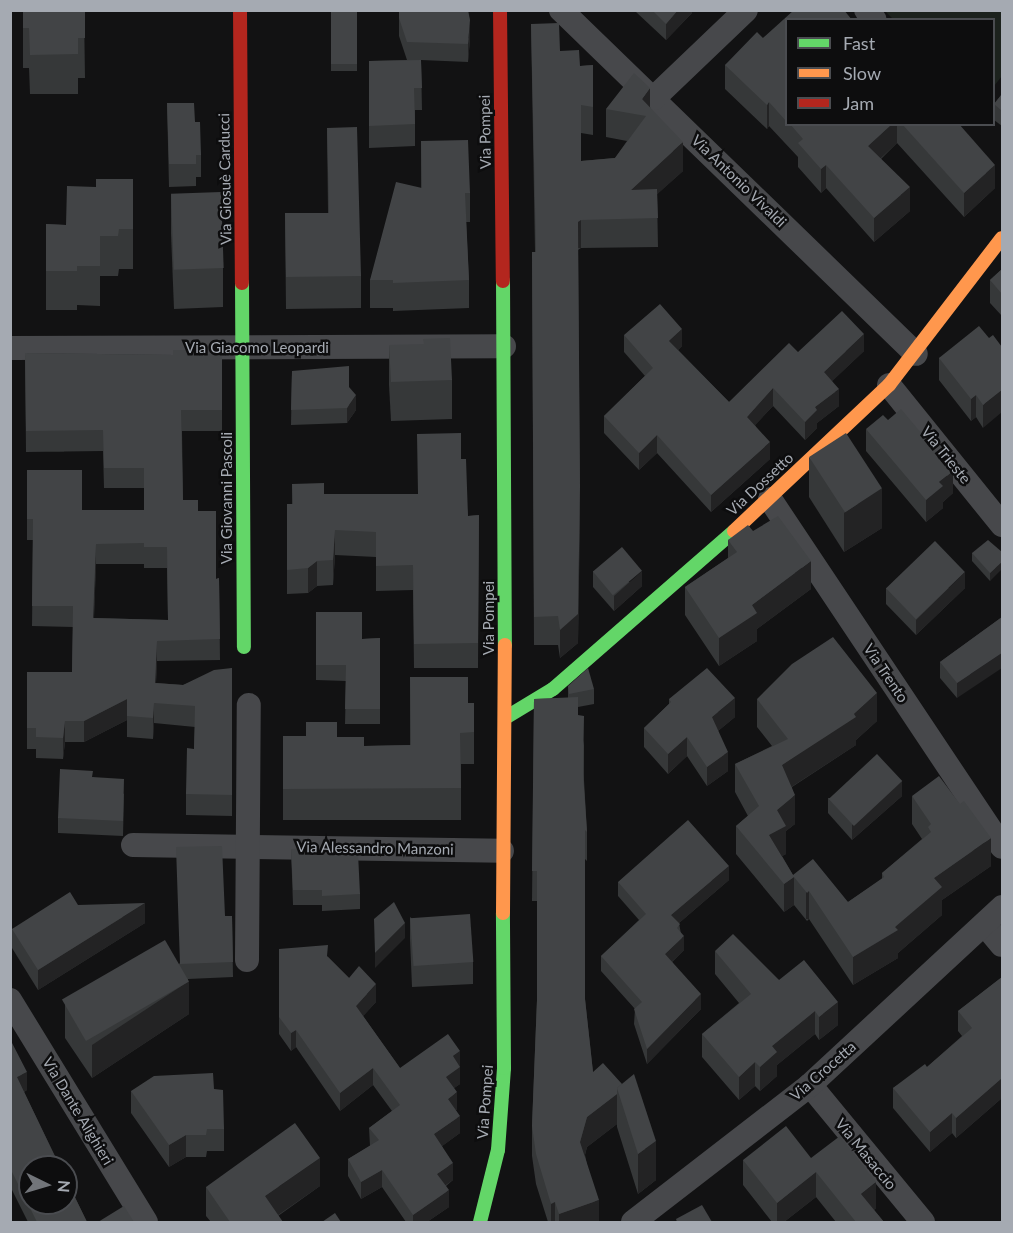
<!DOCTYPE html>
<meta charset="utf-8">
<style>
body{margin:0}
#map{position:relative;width:1013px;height:1233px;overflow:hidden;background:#121213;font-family:Lato,sans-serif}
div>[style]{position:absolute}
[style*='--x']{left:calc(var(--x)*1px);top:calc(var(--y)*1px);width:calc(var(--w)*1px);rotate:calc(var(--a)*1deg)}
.green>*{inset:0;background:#1c221d}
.street>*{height:24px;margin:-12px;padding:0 12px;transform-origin:12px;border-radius:12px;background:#47484b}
.fast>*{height:14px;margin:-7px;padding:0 7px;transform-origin:7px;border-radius:7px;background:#63d668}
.slow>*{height:14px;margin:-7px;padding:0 7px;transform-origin:7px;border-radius:7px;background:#ff974d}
.jam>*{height:14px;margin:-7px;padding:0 7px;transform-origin:7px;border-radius:7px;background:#b3261e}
.wall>*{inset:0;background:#363839;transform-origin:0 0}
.shaded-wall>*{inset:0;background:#232324;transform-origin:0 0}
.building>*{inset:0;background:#424446;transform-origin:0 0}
span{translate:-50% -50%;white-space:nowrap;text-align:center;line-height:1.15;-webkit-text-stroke:5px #0d0d0e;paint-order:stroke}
.street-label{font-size:15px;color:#a5aab2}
.frame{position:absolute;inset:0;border:12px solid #a5aab2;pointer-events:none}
.legend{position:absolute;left:785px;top:18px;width:210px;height:108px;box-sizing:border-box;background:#0d0d0e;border:2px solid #4a4c50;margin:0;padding:8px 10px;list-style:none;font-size:18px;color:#a5aab2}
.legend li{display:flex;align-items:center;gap:12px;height:30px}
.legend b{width:30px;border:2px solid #4a4c50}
.north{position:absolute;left:18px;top:1155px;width:60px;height:60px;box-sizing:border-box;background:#0d0d0e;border:2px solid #4a4c50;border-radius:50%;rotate:95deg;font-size:16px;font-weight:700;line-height:24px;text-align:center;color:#a5aab2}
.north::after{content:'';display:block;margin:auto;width:21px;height:27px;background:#72757a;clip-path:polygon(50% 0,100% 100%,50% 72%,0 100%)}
</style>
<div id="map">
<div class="green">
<div style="clip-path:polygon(885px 11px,1002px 11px,1002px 76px,994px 86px,994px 20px,893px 19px)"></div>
</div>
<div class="street">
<div style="--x:561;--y:10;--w:494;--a:44.1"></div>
<div style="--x:866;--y:10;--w:13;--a:48"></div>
<div style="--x:654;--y:98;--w:127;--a:-43.7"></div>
<div style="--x:10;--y:348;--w:494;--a:-0.2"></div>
<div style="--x:889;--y:385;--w:180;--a:51.1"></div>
<div style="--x:770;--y:499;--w:418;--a:56.3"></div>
<div style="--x:133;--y:845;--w:369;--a:0.9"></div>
<div style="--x:985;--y:925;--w:26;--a:50"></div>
<div style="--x:247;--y:960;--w:255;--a:-89.6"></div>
<div style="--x:10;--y:1000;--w:260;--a:58.5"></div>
<div style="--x:810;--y:1085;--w:178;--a:50.5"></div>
<div style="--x:633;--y:1222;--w:224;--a:-37.7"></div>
<div style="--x:810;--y:1085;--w:262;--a:-42.8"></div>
</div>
<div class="fast">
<div style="--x:503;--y:281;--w:364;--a:89.7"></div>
<div style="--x:242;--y:283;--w:364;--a:89.7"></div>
<div style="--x:505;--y:718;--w:56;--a:-31.1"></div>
<div style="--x:553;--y:689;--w:240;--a:-41.1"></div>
<div style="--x:480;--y:1222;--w:74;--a:-76"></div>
<div style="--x:498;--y:1150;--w:82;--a:-85.8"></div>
<div style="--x:504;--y:1068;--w:155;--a:-90.4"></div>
</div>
<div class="slow">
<div style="--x:734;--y:531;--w:213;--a:-43.3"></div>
<div style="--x:889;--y:385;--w:185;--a:-52.5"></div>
<div style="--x:503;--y:913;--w:268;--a:-89.6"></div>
</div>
<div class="jam">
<div style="--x:240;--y:10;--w:273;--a:89.6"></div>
<div style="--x:500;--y:10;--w:271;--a:89.4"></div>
</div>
<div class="wall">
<div style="clip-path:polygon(23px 10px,84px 10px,85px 78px,78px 78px,78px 94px,30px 94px,29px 68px,23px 68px)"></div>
<div style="left:331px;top:10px;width:26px;height:61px"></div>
<div style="clip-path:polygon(399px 10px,470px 39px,468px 62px,421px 60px,422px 110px,415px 110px,415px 146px,369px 148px,369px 61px,407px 60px,399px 36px)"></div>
<div style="clip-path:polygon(636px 10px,692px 10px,692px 13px,666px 40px,636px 12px)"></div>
<div style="clip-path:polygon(786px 20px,786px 124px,959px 124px,995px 188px,964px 217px,897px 143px,881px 159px,910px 211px,874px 242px,826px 188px,821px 193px,798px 167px,798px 157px,769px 126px,767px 129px,725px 89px,725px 65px,763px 38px)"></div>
<div style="clip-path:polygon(531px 24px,560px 51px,580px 66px,593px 65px,593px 135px,581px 133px,581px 161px,615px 158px,627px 141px,606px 137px,606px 109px,650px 107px,683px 171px,657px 194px,658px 247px,581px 248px,578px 250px,580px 514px,578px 643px,560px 658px,558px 645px,534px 645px,532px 252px,535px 252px)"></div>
<div style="clip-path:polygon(1002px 94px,1002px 126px,994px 120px,994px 104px)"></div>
<div style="clip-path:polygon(167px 103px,195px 122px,201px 155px,201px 177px,196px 177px,196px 186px,169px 187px)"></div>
<div style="clip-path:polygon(327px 128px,361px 276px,361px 308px,286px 309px,285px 213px,328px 213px)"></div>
<div style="clip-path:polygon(421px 141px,470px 193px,470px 222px,466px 222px,469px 280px,469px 308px,393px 311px,393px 308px,370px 308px,370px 280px,421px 188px)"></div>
<div style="clip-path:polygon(133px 179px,133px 269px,119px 269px,118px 276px,100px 276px,100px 306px,77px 305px,77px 310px,46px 310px,46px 224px,66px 225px,96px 187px)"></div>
<div style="clip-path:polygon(171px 194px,223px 268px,223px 307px,174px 309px,171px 234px)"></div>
<div style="clip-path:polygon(1002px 269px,1002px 316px,990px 303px,990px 280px)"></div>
<div style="clip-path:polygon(624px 335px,682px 346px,678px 350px,729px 402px,798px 352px,864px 351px,832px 381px,839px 406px,817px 423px,817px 428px,805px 440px,773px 406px,755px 425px,770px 459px,711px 512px,657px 453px,639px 470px,604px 433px,604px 416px,645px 376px,624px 352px)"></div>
<div style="clip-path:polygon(989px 338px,983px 428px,976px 417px,971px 421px,939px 380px,939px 358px)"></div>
<div style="clip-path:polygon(389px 345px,452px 380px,452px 419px,391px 421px,389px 385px)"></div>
<div style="clip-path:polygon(evenodd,25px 353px,173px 355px,222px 354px,222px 431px,182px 431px,183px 500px,198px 511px,216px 579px,219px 578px,220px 660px,157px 661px,156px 683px,183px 685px,232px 668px,232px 816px,186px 815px,186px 794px,194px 749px,195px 727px,154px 723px,153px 739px,127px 737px,127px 720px,84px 742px,65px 742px,63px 759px,36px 758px,36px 749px,27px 749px,27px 672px,72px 672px,73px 627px,32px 626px,33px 540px,27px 540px,27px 470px,82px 510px,144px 510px,144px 488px,104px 488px,103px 451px,26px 452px,25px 353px,96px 564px,144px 564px,144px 568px,167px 568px,168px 620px,94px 618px,96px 564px)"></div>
<div style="clip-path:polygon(292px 371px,356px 410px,347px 423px,291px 425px)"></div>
<div style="clip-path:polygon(866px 429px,953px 493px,943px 502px,943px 508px,926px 522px,866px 451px)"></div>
<div style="clip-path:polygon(809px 457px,882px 528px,844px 552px,809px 497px)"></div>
<div style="clip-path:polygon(461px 459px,468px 516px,479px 515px,478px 668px,414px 668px,413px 590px,376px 591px,376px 557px,335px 555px,333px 585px,317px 586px,308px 593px,287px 594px,287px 504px,292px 504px,292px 484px,324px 494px,418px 494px)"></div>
<div style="clip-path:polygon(753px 531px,811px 589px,757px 629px,757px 641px,719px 666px,685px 615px,685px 587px,728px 558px,728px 540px)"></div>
<div style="clip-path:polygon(1002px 552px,990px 581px,972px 561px,972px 553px)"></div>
<div style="clip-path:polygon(593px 571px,642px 586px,614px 611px,593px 587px)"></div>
<div style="clip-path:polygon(886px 588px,965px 588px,916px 635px,886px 604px)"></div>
<div style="clip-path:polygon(316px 612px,362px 639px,380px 638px,380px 724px,345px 724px,346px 681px,316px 680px)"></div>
<div style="clip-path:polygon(1002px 617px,957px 698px,940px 678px,940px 662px)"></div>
<div style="clip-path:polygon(410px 677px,468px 703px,474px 703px,474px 764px,461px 764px,461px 820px,283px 820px,283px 736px,337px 737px,364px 746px,410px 745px)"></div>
<div style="clip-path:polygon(568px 686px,594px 689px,594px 704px,578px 707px,578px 715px,584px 745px,584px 780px,587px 832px,587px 861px,585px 859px,585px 999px,593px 1072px,622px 1084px,656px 1180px,638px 1194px,617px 1127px,617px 1124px,587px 1147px,585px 1155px,599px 1222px,548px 1222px,536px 1184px,532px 1156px,532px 1126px,537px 1000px,537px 901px,532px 901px,534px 699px,568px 698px)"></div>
<div style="clip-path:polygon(669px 699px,735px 717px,718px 731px,728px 771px,707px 786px,687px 756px,668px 774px,644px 747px,644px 728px,669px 704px)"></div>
<div style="clip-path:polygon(757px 699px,877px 721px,856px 740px,856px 745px,792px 787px,795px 824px,786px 831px,786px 854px,782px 856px,793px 875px,848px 902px,882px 879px,882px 873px,922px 839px,912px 824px,912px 796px,991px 866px,942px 900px,942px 915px,898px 953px,898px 958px,853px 985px,809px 919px,807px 921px,794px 905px,784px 912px,736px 854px,736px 826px,748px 816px,735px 792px,735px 764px,772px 746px,757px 727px)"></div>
<div style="clip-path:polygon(93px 777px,124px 794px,123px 836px,58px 833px,58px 818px)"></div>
<div style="clip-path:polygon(902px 796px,852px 840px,828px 813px,828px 798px)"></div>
<div style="clip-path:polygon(291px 849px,324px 854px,360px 894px,360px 909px,322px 911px,322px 905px,293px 905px)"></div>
<div style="clip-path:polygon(729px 880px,679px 923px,684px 950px,672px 962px,701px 1009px,647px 1064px,634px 1024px,635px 1009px,601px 971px,601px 956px,639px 920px,618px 896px,618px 882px)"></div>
<div style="clip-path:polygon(78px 905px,145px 923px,38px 990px,12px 948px,12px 929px)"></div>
<div style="clip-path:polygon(225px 916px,232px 916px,233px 977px,188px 979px,189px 1014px,92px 1078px,65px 1038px,65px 1005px,179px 964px)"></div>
<div style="clip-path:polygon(410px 917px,473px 962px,473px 984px,412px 987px,410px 939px)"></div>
<div style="clip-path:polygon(279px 949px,328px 957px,349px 978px,376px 1002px,363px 1016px,400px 1068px,460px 1066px,460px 1084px,454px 1088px,457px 1109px,456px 1110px,460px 1133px,442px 1146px,453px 1180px,446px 1186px,449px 1207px,427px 1222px,406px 1222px,382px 1187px,361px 1199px,348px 1176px,348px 1159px,370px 1146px,369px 1128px,392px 1111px,373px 1085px,340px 1111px,296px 1047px,291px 1051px,279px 1034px)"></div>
<div style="clip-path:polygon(715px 951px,779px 980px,838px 1025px,819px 1040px,815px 1034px,777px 1065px,777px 1076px,760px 1091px,755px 1086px,739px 1100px,702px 1057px,702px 1034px,739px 1003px,715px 974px)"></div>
<div style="clip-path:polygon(1002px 977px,1002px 1098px,956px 1138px,952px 1133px,930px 1152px,893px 1108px,893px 1088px,927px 1067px,962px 1036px,958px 1031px,958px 1011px)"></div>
<div style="clip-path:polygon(10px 1039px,27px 1090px,24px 1092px,87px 1222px,28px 1222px,10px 1186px)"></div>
<div style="clip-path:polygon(214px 1089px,224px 1129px,224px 1151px,207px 1151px,206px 1157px,186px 1157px,169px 1167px,131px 1113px,131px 1091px)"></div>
<div style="clip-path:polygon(811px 1158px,876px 1208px,874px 1210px,884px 1222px,836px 1222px,816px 1197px,784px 1222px,772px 1222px,743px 1185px,743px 1160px)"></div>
<div style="clip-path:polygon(320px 1186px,278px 1216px,283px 1222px,211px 1222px,206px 1216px,206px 1187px)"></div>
</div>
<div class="shaded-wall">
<div style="clip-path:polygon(678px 10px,692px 10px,692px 13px,666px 40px,666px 24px)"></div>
<div style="clip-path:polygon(470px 20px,470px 39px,468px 62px,468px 44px)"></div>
<div style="clip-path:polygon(650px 88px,650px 116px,646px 116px,642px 99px)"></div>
<div style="clip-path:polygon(769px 102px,769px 126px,767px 129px,767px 105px)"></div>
<div style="clip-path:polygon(892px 124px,897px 124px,897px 143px,868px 170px,868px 146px)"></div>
<div style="clip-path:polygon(683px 142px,683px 171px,631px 218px,631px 190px)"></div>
<div style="clip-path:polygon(826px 165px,826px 188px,821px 193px,821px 169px)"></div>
<div style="clip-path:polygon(995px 165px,995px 188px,964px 217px,964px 193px)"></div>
<div style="clip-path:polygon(910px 187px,910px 211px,874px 242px,874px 218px)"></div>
<div style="left:581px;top:220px;width:28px;height:4px;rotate:90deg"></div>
<div style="clip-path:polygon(682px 329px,682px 346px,669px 358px,669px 341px)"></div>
<div style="clip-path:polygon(864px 334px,864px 351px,824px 389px,824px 372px)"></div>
<div style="clip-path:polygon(773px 388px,773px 406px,747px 434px,747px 417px)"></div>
<div style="clip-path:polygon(839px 389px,839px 406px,817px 423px,817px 428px,805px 440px,805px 422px,815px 407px)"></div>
<div style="clip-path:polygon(1002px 390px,1002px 412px,983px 428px,983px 405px)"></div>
<div style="clip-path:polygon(356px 395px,356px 410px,347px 423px,347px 408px)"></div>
<div style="clip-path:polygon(976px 395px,976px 417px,971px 421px,971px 399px)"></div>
<div style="clip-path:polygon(657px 435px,657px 453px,639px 470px,639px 453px)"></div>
<div style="clip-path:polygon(770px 442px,770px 459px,711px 512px,711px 495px)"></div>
<div style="clip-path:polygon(953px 471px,953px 493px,943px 502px,943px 508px,926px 522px,926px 500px,939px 482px)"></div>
<div style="clip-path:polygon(580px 486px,578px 643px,560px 658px,560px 630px)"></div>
<div style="clip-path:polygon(882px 488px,882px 528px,844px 552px,844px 513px)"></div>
<div style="clip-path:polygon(335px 530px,335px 555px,333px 585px,333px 560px)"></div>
<div style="clip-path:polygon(96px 544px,96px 564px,93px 639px,93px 618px)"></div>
<div style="clip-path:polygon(317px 561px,317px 586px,308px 593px,308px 568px)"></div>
<div style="clip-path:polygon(811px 561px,811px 589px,757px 629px,757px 641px,719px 666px,719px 638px,752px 605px)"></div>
<div style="clip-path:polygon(1002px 562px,1002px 569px,990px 581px,990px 573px)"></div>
<div style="clip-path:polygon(642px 571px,642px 586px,614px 611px,614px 596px)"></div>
<div style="clip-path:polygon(965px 572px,965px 588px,916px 635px,916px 620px)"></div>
<div style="clip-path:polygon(157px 641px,157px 661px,155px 704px,155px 683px)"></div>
<div style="clip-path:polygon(1002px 653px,1002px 668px,957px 698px,957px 683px)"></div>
<div style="clip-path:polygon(877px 693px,877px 721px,856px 740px,856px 745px,782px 793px,782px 765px,854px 714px)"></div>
<div style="clip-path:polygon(735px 698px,735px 717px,712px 736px,712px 717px)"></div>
<div style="clip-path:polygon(127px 699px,127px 720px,84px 742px,84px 721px)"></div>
<div style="clip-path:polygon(154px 703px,154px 723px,153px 739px,153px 718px)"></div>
<div style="clip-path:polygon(65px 721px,65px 742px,63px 759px,63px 738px)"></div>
<div style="clip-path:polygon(687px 737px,687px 756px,668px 774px,668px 754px)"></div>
<div style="clip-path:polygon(728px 752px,728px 771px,707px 786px,707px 767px)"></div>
<div style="clip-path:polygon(902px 781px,902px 796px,852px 840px,852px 825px)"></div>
<div style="clip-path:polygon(795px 795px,795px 824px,786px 831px,786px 854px,769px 863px,769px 835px,777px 810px)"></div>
<div style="clip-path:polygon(991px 838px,991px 866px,942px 900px,942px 915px,898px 953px,898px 958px,853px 985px,853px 957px,895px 927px,934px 878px)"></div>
<div style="clip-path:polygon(729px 866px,729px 880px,671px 930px,671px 915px)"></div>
<div style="clip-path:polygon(794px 877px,794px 905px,784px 912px,784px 884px)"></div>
<div style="left:809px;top:891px;width:28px;height:3px;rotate:90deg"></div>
<div style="clip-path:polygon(145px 903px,145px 923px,38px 990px,38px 970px)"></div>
<div style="clip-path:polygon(405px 923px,405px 938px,375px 968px,375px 953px)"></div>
<div style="clip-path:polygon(684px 936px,684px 950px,665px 968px,665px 954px)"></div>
<div style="clip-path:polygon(189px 981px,189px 1014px,92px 1078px,92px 1045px)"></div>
<div style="clip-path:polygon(376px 984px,376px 1002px,356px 1024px,356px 1006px)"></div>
<div style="clip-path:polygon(701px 994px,701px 1009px,647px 1064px,647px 1049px)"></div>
<div style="clip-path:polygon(838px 1002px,838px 1025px,819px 1040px,819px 1017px)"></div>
<div style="clip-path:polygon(815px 1011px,815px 1034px,777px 1065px,777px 1076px,760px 1091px,760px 1067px,772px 1046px)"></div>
<div style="clip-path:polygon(296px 1030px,296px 1047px,291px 1051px,291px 1033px)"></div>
<div style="clip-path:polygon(460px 1051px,460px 1084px,446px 1094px,446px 1077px,453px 1056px)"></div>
<div style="clip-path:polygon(755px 1062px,755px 1086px,739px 1100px,739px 1077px)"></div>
<div style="clip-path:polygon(373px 1068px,373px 1085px,340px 1111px,340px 1093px)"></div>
<div style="clip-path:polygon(27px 1072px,27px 1090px,17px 1095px,17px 1077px)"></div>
<div style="clip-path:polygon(1002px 1078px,1002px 1098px,956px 1138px,956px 1118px)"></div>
<div style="clip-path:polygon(457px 1092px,457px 1109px,448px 1116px,448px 1099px)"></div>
<div style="clip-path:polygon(617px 1094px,617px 1124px,587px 1147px,580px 1172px,580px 1142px,587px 1117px)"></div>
<div style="clip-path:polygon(952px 1113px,952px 1133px,930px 1152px,930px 1132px)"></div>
<div style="clip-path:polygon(460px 1116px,460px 1133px,434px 1152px,434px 1134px)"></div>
<div style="clip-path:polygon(186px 1135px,186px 1157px,169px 1167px,169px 1145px)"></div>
<div style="clip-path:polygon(656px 1141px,656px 1180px,638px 1194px,638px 1154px)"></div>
<div style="clip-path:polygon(320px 1158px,320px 1186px,268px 1222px,265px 1196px)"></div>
<div style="clip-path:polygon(453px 1163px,453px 1180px,437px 1191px,437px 1174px)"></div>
<div style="clip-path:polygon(382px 1170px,382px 1187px,361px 1199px,361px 1182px)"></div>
<div style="clip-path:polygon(816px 1172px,816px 1197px,784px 1222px,777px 1222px,777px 1203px)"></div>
<div style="clip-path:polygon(876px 1182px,876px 1208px,861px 1220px,861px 1194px)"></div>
<div style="clip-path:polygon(449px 1190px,449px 1207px,427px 1222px,413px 1222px,413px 1215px)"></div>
<div style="clip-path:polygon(599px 1200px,599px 1222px,559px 1222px,559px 1214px)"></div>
<div style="left:555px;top:1202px;width:20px;height:4px;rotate:90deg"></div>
</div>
<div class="building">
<div style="clip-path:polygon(23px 10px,85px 10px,85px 38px,78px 38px,78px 54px,30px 55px,29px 28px,23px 28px)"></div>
<div style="left:331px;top:10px;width:26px;height:54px"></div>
<div style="clip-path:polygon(399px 10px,468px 10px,470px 20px,468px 44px,407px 42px,399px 18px)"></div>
<div style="clip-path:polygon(652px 10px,678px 10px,666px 24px)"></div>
<div style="clip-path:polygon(794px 10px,844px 10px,852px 20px,786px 20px,786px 121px,769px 102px,767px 105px,725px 65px,757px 32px,763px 38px)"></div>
<div style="clip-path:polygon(559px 23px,560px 51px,579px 50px,580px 66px,593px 65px,593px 107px,581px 105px,581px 161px,615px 158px,646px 116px,606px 109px,634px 73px,650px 88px,642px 99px,683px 142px,631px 190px,657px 189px,658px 218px,581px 220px,578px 222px,580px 486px,578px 614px,560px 630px,558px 616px,534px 617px,532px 252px,536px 252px,531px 24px)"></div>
<div style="clip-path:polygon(421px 60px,422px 88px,414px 88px,415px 124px,369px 126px,369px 61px)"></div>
<div style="clip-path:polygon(1002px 94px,1002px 111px,994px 104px)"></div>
<div style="clip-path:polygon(167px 103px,194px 103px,195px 122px,200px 122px,201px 155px,196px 155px,196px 164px,169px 164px)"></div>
<div style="clip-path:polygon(790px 124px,892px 124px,868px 146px,910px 187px,874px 218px,826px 165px,821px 169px,798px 143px,803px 139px)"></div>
<div style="clip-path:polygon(902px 124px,959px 124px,995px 165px,964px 193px)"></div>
<div style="clip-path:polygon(357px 127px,361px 276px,286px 277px,285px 213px,329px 213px,327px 128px)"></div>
<div style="clip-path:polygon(468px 140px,470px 193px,465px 193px,469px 280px,393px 283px,393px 280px,370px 280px,396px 182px,422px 188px,421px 141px)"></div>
<div style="clip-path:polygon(96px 179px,133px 179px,133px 229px,119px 229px,118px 236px,100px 236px,100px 266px,77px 266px,77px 271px,46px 271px,46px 224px,66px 225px,67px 186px,96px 187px)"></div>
<div style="left:221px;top:192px;width:76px;height:50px;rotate:88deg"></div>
<div style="clip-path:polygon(1002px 269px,1002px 294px,990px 280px)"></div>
<div style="clip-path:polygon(660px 304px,682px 329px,669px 341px,729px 402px,789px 343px,798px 352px,842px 311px,864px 334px,824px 372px,839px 389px,815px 407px,817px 410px,805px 422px,773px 388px,747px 417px,770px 442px,711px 495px,657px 435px,639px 453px,604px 416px,653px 368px,624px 335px)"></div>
<div style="clip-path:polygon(979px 326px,989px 338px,993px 335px,1002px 347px,1002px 390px,983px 405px,976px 395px,971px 399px,939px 358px)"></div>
<div style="clip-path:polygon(450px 338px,452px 380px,391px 382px,389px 345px,424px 344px,423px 339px)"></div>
<div style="clip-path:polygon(evenodd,173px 350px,196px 350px,197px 354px,222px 354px,222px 410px,181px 410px,183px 500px,198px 500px,198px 511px,216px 511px,216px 579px,219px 578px,220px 639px,157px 641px,155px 683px,183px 685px,214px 670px,232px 668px,232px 795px,186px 794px,187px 748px,194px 749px,195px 706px,154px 703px,153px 718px,127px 716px,127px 699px,84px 721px,65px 721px,63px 738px,36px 737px,36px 728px,27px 728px,27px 672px,72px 672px,73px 606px,32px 606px,33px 519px,27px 519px,27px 470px,82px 470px,82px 510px,144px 510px,144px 468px,104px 468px,103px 430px,26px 431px,25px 353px,173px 355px,173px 350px,144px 543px,144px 547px,167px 547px,168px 620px,93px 618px,96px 544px,144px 543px)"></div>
<div style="clip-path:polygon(349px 366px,349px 387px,356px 395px,347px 408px,291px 410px,292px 371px)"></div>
<div style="clip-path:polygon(901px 409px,953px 471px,939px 482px,943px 486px,926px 500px,866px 429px,883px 415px,888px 420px)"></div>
<div style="clip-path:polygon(461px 433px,461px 459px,466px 459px,468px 516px,479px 515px,478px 643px,414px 644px,413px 565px,376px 566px,376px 532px,335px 530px,333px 560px,317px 561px,308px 568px,287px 570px,287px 504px,293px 504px,292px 484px,324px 483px,324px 494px,418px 494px,417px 434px)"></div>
<div style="left:846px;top:433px;width:66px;height:44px;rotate:57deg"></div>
<div style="clip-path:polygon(778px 516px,811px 561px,752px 605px,757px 613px,719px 638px,685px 587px,737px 552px,728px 540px,748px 525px,753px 531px)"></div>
<div style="clip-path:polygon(988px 540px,1002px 552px,1002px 562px,990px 573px,972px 553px)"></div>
<div style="left:935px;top:541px;width:43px;height:68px;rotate:46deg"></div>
<div style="left:622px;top:547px;width:31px;height:38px;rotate:50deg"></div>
<div style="clip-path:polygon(316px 612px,362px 612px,362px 639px,380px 638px,380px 709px,345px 709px,346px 665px,316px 665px)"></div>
<div style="clip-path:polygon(1002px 617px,1002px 653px,957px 683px,940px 662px)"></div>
<div style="clip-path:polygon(833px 637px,877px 693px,854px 714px,856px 717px,782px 765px,795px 795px,777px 810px,786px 826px,769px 835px,793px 875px,813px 859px,848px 902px,884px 877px,882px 873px,931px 832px,928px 827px,931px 824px,912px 796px,939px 776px,960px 804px,964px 801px,991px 838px,934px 878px,942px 887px,895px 927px,898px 930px,853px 957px,809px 891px,807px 893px,794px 877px,784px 884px,736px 826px,759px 806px,735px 764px,788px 739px,757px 699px,792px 664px)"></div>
<div style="clip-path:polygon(588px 668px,594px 689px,569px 694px,568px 686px)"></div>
<div style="clip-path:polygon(707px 668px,735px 698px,712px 717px,728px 752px,707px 767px,687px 737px,668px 754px,644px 728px,671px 702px,669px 699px)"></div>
<div style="clip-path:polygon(410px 677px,468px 677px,468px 703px,474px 703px,474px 732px,460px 733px,461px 788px,283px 789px,283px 736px,306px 736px,306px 722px,337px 722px,337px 737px,364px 737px,364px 746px,411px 745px)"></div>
<div style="clip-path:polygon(578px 697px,578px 715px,584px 716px,583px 773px,587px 832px,585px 830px,585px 999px,593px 1072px,603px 1063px,622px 1084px,617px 1088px,617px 1094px,587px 1117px,580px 1142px,599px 1200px,559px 1214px,555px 1202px,551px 1204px,536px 1154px,532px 1126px,537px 1000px,537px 871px,532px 871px,534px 699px)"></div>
<div style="left:877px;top:754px;width:37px;height:66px;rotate:47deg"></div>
<div style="clip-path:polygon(60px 769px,93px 771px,92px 777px,124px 779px,123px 821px,58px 818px)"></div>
<div style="clip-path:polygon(688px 820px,729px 866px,671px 915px,680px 924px,677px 928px,684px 936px,665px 954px,701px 994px,647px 1049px,634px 1009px,642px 1002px,601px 956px,646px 914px,618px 882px)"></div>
<div style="clip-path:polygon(222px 846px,225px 916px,232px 916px,233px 962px,180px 964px,176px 847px)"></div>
<div style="clip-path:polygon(324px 848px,324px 854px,358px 853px,360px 894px,322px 896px,322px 890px,293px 890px,291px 849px)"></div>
<div style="clip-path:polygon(70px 892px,78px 905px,145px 903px,38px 970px,12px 929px)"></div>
<div style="clip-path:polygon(394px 902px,405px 923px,375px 953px,374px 919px)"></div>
<div style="left:470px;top:914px;width:48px;height:60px;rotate:86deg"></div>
<div style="clip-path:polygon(733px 934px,779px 980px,804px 960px,838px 1002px,819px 1017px,815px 1011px,772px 1046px,777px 1052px,760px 1067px,755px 1062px,739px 1077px,702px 1034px,751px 994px,715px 951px)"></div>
<div style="left:165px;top:940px;width:48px;height:119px;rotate:60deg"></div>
<div style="clip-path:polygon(328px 945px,327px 956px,349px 978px,359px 966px,376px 984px,356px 1006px,400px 1068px,448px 1034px,460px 1051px,453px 1056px,460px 1067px,446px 1077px,457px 1092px,448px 1099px,460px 1116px,434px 1134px,453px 1163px,437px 1174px,449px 1190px,413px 1215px,382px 1170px,361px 1182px,348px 1159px,379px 1140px,369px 1128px,400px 1105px,373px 1068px,340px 1093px,296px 1030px,291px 1033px,279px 1017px,279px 949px)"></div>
<div style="clip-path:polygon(1002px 977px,1002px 1078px,956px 1118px,952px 1113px,930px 1132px,893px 1088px,925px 1064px,927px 1067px,972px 1028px,958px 1011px)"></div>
<div style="clip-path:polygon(10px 1039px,27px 1072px,17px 1077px,60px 1167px,30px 1167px,30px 1203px,66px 1203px,66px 1179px,87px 1222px,37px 1222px,10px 1168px)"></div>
<div style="clip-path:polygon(213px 1073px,214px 1089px,223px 1090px,224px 1129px,207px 1129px,206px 1135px,186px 1135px,169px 1145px,131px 1091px,154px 1076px)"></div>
<div style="clip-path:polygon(634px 1074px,656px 1141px,638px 1154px,617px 1088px)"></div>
<div style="clip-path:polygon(295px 1123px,320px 1158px,265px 1196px,283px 1222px,230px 1222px,206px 1187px)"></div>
<div style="clip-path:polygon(786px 1126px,811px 1158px,840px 1136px,876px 1182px,861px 1194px,884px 1222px,856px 1222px,816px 1172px,777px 1203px,743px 1160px)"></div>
<div style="clip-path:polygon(702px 1205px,712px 1222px,677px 1222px,676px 1219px)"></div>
<div style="clip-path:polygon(124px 1206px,134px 1222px,98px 1222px)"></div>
<div style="clip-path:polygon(335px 1213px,341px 1222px,322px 1222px)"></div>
</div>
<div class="street-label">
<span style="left:485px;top:132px;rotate:-91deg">Via Pompei</span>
<span style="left:225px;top:179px;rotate:-91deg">Via Giosuè Carducci</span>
<span style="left:739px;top:181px;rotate:44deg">Via Antonio Vivaldi</span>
<span style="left:257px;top:348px">Via Giacomo Leopardi</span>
<span style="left:946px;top:455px;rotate:51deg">Via Trieste</span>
<span style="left:760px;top:484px;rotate:-43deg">Via Dossetto</span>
<span style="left:227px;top:498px;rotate:-90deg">Via Giovanni Pascoli</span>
<span style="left:489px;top:618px;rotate:-90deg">Via Pompei</span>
<span style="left:886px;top:673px;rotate:56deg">Via Trento</span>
<span style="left:375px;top:848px;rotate:1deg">Via Alessandro Manzoni</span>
<span style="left:823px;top:1071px;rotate:-41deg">Via Crocetta</span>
<span style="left:485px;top:1102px;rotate:-86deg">Via Pompei</span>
<span style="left:78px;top:1111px;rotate:59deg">Via Dante Alighieri</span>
<span style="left:866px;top:1154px;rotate:51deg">Via Masaccio</span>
</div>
<div class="frame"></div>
<ul class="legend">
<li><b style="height:8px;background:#63d668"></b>Fast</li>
<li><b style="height:8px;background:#ff974d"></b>Slow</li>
<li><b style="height:8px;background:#b3261e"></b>Jam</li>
</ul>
<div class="north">N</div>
</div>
